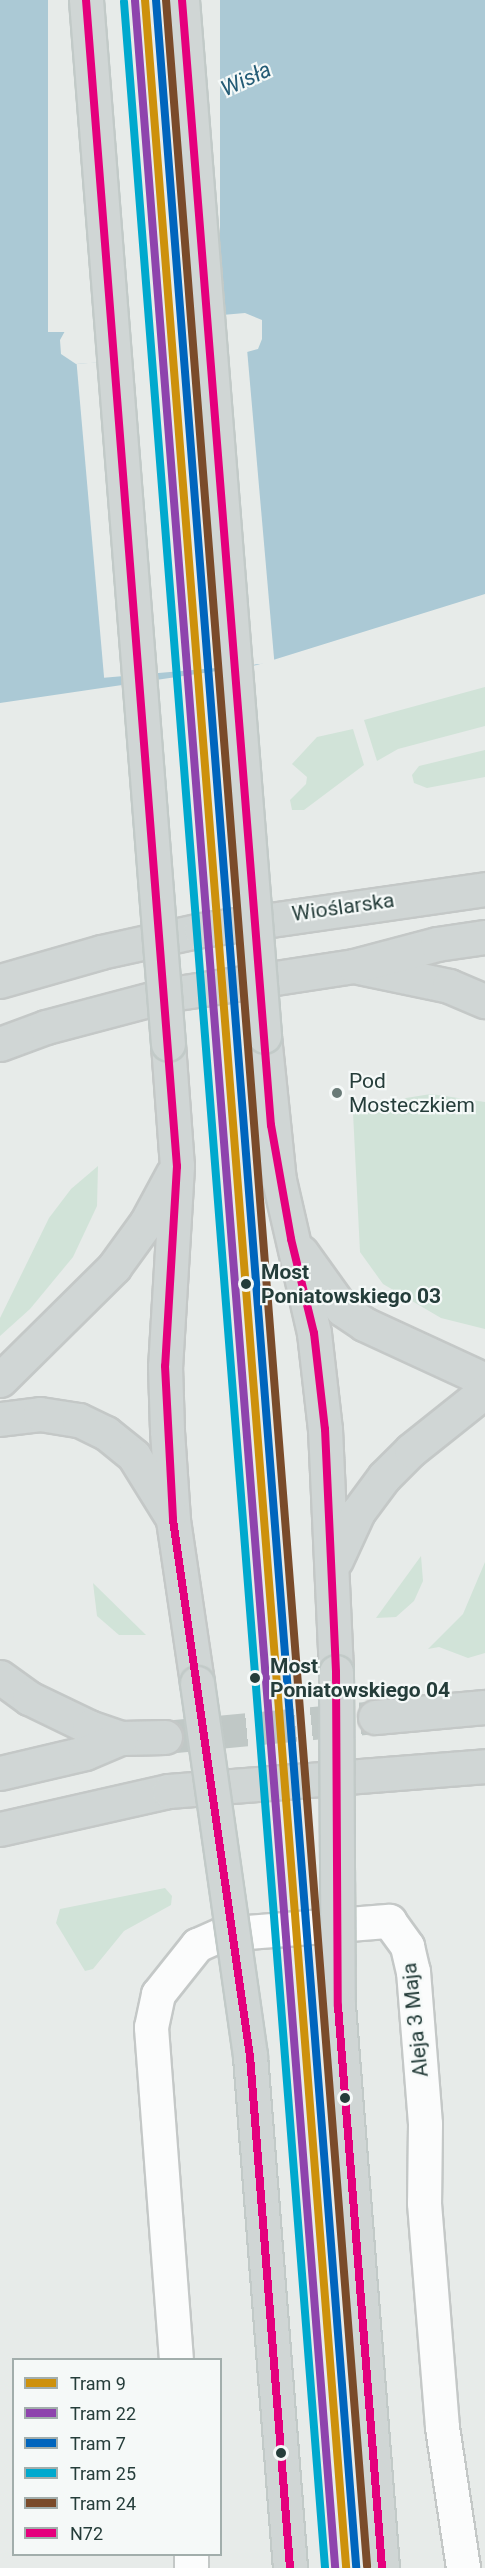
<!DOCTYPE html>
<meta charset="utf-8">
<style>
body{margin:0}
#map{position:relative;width:485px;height:2568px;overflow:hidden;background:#e7ebe9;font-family:Roboto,sans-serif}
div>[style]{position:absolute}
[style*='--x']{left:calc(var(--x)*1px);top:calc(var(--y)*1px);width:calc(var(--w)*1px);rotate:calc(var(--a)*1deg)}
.green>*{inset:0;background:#d1e3d8}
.water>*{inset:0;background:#abc9d5}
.pier>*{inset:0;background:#e7ebe9;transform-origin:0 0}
.major-tunnel>*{height:33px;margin-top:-16.5px;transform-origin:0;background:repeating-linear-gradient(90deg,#c0c8c6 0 33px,transparent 0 49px)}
.roads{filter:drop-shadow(2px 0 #c4c8c7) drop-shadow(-2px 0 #c4c8c7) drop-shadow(0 2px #c4c8c7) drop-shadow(0 -2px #c4c8c7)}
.minor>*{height:33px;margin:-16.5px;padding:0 16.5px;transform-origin:16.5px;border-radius:16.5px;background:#fbfcfc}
.major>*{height:33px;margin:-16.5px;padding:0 16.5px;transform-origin:16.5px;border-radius:16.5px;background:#d0d6d5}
.bridges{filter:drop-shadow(2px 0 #c2cac8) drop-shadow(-2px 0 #c2cac8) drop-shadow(0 2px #c2cac8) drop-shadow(0 -2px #c2cac8)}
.major-bridge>*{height:33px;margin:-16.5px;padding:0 16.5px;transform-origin:16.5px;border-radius:16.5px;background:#d0d6d5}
.bus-1>*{height:8px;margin:-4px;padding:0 4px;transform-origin:4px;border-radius:4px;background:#e5007d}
.tram-1>*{height:8px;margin:-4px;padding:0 4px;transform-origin:4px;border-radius:4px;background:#cd910c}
.tram-2>*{height:8px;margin:-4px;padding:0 4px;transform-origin:4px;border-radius:4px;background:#8e44ad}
.tram-3>*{height:8px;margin:-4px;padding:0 4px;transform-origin:4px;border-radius:4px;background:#0065bd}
.tram-4>*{height:8px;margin:-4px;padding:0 4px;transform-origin:4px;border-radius:4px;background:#00a9ce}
.tram-5>*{height:8px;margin:-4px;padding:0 4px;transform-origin:4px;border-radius:4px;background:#7a4b2a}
.dots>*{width:16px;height:16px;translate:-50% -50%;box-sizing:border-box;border:3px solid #f5f9f8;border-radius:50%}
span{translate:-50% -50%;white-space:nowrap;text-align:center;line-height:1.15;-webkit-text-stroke:4.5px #f5f9f8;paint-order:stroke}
.street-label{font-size:21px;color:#253d3a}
.poi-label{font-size:21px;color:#253d3a}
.left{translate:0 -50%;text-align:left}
.stop-label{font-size:21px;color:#253d3a;font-weight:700}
.water-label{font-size:22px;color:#235b75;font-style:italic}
.legend{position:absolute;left:12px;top:2358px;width:210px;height:198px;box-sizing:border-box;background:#f5f9f8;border:2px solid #a2aeac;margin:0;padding:8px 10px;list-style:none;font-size:18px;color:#253d3a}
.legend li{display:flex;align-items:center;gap:12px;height:30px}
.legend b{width:30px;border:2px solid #a2aeac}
</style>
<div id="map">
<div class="green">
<div style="clip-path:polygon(485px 687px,485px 726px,398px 749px,377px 761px,364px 720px)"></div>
<div style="clip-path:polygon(353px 729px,364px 765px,304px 810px,292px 810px,290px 800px,306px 784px,307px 777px,292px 764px,317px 737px)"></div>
<div style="clip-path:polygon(485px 750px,485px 777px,427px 788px,414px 783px,412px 775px,419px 766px)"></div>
<div style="clip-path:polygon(431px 1094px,485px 1102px,485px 1329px,441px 1318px,383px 1284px,360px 1252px,353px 1113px,390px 1110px,406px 1098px)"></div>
<div style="clip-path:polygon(98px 1166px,97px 1206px,73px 1257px,30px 1309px,0 1336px,0 1318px,49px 1218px,71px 1189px)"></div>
<div style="clip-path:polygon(421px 1556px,423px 1581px,414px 1601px,396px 1617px,376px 1618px)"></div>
<div style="clip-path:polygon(485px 1562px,485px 1653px,468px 1658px,439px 1647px,428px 1649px,463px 1614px)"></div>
<div style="clip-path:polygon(93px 1583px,146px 1635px,119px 1635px,97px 1616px)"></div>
<div style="clip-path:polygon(165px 1888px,172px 1896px,171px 1905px,124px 1931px,93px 1969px,85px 1971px,56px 1923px,60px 1909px)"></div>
</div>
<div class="water">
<div style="clip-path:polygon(evenodd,0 0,485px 0,485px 594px,257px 665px,0 703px,0 0,245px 313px,262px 320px,262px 339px,258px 349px,247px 352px,76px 364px,61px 354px,60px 340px,65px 331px,74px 328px,245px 313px)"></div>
</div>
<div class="pier">
<div style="left:48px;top:0;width:172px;height:332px"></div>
<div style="left:247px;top:349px;width:315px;height:171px;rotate:85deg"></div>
</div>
<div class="major-tunnel">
<div style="--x:165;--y:1737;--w:211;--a:-5.4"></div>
</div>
<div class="roads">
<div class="minor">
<div style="--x:176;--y:2360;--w:334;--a:-94.3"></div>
<div style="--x:151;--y:2027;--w:34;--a:-78"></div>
<div style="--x:158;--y:1994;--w:63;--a:-51.5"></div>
<div style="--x:197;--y:1945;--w:27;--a:-24"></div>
<div style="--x:222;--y:1934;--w:168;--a:-4.5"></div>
<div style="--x:389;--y:1921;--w:31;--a:54"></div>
<div style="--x:407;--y:1946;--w:26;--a:77"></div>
<div style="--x:413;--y:1971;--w:153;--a:85.5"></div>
<div style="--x:425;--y:2124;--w:79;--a:90.7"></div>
<div style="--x:424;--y:2203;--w:225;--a:85.4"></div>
<div style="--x:442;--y:2427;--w:143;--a:81.5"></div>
<div style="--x:191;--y:2568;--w:14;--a:-90"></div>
</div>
<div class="major">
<div style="--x:359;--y:967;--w:92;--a:11.9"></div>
<div style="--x:449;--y:986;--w:39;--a:23"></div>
<div style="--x:0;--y:981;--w:105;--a:-16"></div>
<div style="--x:101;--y:952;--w:102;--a:-12.4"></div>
<div style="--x:201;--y:930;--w:287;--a:-8.2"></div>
<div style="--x:264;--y:1036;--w:145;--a:84.1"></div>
<div style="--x:279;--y:1180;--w:157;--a:77.1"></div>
<div style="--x:314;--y:1333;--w:97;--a:83.5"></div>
<div style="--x:325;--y:1429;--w:243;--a:87.4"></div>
<div style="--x:0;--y:1044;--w:49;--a:-20.3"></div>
<div style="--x:46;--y:1027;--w:129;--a:-14.8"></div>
<div style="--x:171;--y:994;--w:185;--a:-8.7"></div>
<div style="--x:354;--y:966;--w:86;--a:-14.8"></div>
<div style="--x:437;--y:944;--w:49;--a:-8.3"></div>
<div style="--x:168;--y:1044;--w:122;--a:85.8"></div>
<div style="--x:177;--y:1166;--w:200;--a:93.4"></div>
<div style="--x:165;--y:1366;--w:65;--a:88.2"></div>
<div style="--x:167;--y:1431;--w:89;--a:86.1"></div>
<div style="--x:173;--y:1520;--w:165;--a:81.6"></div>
<div style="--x:301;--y:1252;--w:70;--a:54.3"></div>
<div style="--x:342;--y:1309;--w:27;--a:34"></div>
<div style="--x:364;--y:1324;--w:133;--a:24.8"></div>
<div style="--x:0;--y:1380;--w:161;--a:-44.7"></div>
<div style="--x:114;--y:1267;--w:54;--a:-54"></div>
<div style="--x:146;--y:1223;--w:55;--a:-61.6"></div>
<div style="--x:0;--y:1419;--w:40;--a:-7.1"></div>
<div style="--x:40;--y:1414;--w:39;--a:9"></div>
<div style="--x:79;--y:1420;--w:30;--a:26"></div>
<div style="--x:106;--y:1433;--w:36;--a:39"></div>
<div style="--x:134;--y:1456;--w:68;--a:58.2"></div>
<div style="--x:336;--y:1560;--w:53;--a:-65.4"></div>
<div style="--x:358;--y:1512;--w:44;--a:-53.4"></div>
<div style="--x:384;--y:1477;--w:38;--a:-45"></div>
<div style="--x:411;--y:1450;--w:95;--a:-38.6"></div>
<div style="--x:0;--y:1677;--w:36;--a:36"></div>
<div style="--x:29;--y:1698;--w:67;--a:25.8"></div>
<div style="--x:89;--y:1727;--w:34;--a:19"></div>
<div style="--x:121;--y:1738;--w:44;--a:-1.3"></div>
<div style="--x:375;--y:1717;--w:110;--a:-5.2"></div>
<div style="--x:0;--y:1773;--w:87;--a:-13.2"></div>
<div style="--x:85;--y:1753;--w:39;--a:-23"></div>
<div style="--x:0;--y:1829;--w:173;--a:-12.7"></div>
<div style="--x:169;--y:1791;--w:317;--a:-4.5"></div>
</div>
</div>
<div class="bridges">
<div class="major-bridge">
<div style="--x:86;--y:0;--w:1047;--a:85.51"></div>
<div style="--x:182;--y:0;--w:1039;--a:85.47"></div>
<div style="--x:336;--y:1672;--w:334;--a:89.7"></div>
<div style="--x:338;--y:2006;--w:564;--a:85.52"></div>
<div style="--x:197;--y:1683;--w:377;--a:81.9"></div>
<div style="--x:250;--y:2056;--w:514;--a:85.53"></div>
</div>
</div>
<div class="bus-1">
<div style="--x:86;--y:0;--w:1170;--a:85.54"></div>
<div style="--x:177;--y:1166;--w:200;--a:93.4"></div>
<div style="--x:165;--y:1366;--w:154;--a:87"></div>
<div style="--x:173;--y:1520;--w:542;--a:81.83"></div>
<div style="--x:250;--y:2056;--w:514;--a:85.53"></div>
<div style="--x:182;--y:0;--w:1129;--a:85.48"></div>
<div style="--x:271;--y:1125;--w:116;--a:80"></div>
<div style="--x:291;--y:1239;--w:97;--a:76.3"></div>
<div style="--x:314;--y:1333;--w:97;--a:83.5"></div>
<div style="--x:325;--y:1429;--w:243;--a:87.4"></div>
<div style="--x:336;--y:1672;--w:334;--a:89.7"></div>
<div style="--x:338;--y:2006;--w:564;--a:85.52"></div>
</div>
<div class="tram-1">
<div style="--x:145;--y:0;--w:2576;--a:85.52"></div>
</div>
<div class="tram-2">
<div style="--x:135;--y:1;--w:2575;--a:85.54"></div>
</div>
<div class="tram-3">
<div style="--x:156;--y:0;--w:2575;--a:85.54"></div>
</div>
<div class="tram-4">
<div style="--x:124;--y:2;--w:2574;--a:85.52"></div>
</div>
<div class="tram-5">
<div style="--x:166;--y:0;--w:2574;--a:85.52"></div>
</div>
<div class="dots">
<div style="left:337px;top:1093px;background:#697a77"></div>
<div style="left:246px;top:1284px;background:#253d3a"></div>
<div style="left:255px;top:1678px;background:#253d3a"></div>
<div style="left:345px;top:2098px;background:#253d3a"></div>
<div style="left:281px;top:2453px;background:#253d3a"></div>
</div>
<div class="street-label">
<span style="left:343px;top:907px;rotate:-8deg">Wioślarska</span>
<span style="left:415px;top:2020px;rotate:-96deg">Aleja 3 Maja</span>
</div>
<div class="poi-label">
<span class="left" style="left:349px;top:1093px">Pod<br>Mosteczkiem</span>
</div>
<div class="stop-label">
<span class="left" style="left:261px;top:1284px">Most<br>Poniatowskiego 03</span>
<span class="left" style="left:270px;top:1678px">Most<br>Poniatowskiego 04</span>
</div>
<div class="water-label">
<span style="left:246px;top:79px;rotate:-25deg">Wisła</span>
</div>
<ul class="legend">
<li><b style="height:8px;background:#cd910c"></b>Tram 9</li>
<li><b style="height:8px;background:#8e44ad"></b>Tram 22</li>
<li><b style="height:8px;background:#0065bd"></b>Tram 7</li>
<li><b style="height:8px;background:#00a9ce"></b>Tram 25</li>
<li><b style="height:8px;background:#7a4b2a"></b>Tram 24</li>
<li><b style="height:8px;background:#e5007d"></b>N72</li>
</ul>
</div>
